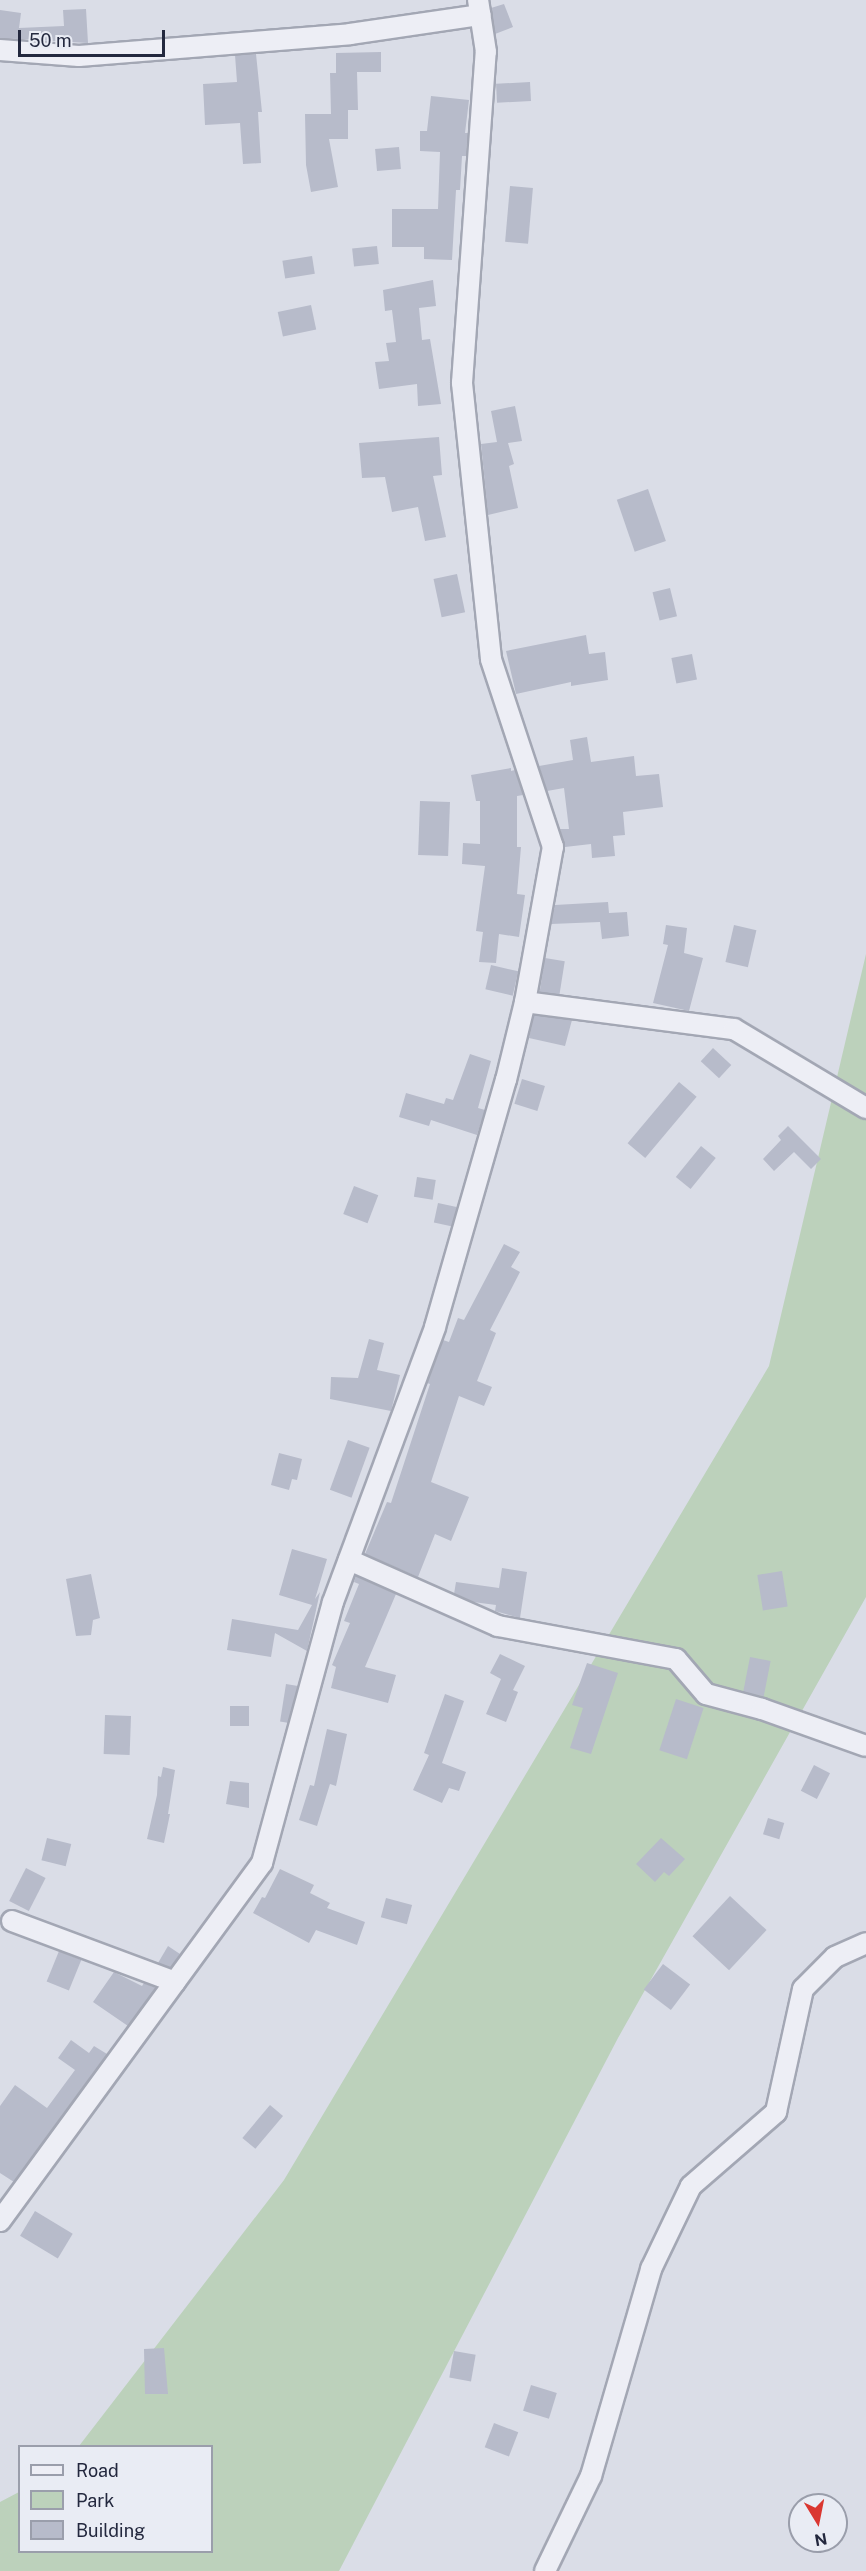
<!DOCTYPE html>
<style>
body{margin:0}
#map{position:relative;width:866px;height:2571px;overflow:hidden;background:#dadde7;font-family:"Public Sans",sans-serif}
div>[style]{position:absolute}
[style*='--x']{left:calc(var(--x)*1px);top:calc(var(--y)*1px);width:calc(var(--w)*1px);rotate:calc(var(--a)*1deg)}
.green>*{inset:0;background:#bcd1bb}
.building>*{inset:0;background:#b7bbca;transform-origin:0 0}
.roads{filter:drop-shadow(2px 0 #a3a7b4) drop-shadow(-2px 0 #a3a7b4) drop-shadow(0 2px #a3a7b4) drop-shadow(0 -2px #a3a7b4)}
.minor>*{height:20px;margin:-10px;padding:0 10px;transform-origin:10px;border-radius:10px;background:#edeef5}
span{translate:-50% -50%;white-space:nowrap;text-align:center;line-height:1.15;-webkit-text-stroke:5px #e9ecf4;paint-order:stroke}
.legend{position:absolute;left:18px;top:2445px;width:195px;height:108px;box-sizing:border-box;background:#e9ecf4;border:2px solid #9a9eab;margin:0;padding:8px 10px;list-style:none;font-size:18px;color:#23283e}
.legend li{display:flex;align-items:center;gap:12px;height:30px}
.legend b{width:30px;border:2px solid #9a9eab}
.north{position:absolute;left:788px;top:2493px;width:60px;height:60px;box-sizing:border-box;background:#e9ecf4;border:2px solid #9a9eab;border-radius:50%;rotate:170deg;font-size:16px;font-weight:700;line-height:24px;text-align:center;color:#23283e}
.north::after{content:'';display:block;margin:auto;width:21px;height:27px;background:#da3731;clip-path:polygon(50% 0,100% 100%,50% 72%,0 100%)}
.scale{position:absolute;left:18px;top:30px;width:147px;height:27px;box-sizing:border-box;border:3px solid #23283e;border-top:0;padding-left:8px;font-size:18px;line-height:21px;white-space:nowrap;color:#23283e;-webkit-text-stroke:4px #e9ecf4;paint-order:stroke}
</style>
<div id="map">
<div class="green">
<div style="clip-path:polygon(866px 954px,866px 1597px,618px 2038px,339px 2571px,0 2571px,0 2502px,19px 2492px,20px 2552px,212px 2552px,212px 2446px,79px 2446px,284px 2180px,769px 1366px)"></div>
</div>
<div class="building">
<div style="clip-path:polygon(504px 4px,513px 27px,495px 34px,491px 8px)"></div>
<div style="clip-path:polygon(86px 9px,88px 43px,0 38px,0 10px,21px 13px,19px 28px,64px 26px,63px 10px)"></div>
<div style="clip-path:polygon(381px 52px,381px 72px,357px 72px,358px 110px,348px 110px,348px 139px,329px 139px,338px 187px,311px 192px,306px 165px,305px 114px,331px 114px,330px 73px,336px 73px,336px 53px)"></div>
<div style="clip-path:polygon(256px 54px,262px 112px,258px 112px,261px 163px,243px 164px,240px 123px,205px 125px,203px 84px,237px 82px,235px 55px)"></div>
<div style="left:530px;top:82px;width:19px;height:34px;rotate:87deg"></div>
<div style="clip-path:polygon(431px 96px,469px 100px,465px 133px,468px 133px,466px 156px,462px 156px,460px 190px,456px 190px,452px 260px,424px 259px,424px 247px,392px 247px,392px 209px,438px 209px,440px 152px,420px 151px,420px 131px,427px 131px)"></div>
<div style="left:399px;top:147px;width:22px;height:24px;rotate:85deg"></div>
<div style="left:510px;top:186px;width:23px;height:56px;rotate:5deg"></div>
<div style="left:377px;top:246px;width:18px;height:25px;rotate:84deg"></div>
<div style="left:312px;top:256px;width:18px;height:30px;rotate:81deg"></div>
<div style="clip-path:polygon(433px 280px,436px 306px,419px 308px,422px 340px,430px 339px,441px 404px,418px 406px,417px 384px,379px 389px,375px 362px,389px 361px,386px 343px,396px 342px,392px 310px,385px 311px,383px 290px)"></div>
<div style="left:311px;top:305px;width:25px;height:34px;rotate:78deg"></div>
<div style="clip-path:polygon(515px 406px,522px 441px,508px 443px,514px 464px,509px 466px,518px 508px,488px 515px,481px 444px,497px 442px,491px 411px)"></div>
<div style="clip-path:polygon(439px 437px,442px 475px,433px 476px,446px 537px,425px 541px,418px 507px,392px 512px,385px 477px,362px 478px,359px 443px)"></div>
<div style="left:648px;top:489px;width:55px;height:33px;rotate:71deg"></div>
<div style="left:457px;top:574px;width:39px;height:24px;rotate:78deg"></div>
<div style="left:670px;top:588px;width:29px;height:18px;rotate:76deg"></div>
<div style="clip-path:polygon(586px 635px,589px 654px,605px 652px,608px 680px,571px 686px,571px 682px,516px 694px,506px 651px)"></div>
<div style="left:692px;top:654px;width:26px;height:21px;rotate:79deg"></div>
<div style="clip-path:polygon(587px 737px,591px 762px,634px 756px,636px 776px,659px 774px,663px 807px,623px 812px,625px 835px,613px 836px,615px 856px,592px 858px,591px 844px,565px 847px,560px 829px,569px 829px,564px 788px,547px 791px,539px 766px,573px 760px,570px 740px)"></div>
<div style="clip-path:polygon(511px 768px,511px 771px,515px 770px,523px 795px,517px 796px,517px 847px,521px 847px,517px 894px,525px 895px,519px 937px,499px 934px,496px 963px,479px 962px,483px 932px,476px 931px,485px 866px,462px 864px,463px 843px,480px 844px,480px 801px,476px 801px,471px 775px)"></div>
<div style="left:420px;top:801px;width:30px;height:54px;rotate:2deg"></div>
<div style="clip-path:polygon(608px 902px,609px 913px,627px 912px,629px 936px,602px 939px,600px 922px,551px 924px,555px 905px)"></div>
<div style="clip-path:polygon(666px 925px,687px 928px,684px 953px,703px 958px,689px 1011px,653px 1003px,668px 945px,663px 944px)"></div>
<div style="left:734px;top:925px;width:23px;height:38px;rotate:13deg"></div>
<div style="left:545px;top:958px;width:20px;height:35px;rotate:9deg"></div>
<div style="left:491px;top:965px;width:28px;height:25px;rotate:13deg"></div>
<div style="clip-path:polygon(534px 1015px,572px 1020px,565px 1046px,529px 1038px)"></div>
<div style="left:713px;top:1048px;width:25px;height:18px;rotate:43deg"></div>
<div style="clip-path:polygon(470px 1054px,491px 1061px,478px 1108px,485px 1110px,477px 1135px,431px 1120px,429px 1126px,399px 1117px,406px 1093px,444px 1104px,446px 1098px,453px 1100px)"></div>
<div style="left:522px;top:1079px;width:24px;height:26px;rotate:17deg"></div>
<div style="left:679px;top:1082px;width:23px;height:80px;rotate:40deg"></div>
<div style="clip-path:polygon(788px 1126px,821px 1159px,811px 1169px,794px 1152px,774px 1171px,763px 1159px,781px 1140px,778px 1136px)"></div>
<div style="left:701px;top:1146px;width:19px;height:40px;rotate:39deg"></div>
<div style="left:417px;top:1177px;width:19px;height:20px;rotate:9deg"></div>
<div style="left:354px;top:1186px;width:26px;height:30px;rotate:21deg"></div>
<div style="left:438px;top:1203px;width:19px;height:20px;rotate:12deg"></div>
<div style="clip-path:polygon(504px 1244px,520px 1252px,511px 1267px,520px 1272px,490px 1330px,496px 1333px,477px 1381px,492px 1387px,484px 1406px,459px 1396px,431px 1482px,469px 1497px,451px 1541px,435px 1534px,418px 1577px,365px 1554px,387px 1502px,391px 1503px,430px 1384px,427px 1383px,443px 1340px,449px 1342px,458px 1318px,464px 1320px)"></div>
<div style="clip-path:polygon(369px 1339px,384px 1343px,377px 1370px,400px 1375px,391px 1411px,330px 1399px,331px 1377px,358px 1378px)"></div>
<div style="left:348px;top:1440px;width:23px;height:53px;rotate:20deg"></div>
<div style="clip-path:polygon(279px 1453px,302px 1459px,297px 1480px,292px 1479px,289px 1490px,271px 1485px)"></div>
<div style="clip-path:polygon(292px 1549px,327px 1559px,315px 1599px,320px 1592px,307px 1651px,275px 1633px,271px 1657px,227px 1650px,232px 1619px,298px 1630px,312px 1605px,279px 1595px)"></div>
<div style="clip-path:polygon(502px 1568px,527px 1572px,520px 1618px,495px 1611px,496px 1605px,473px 1602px,454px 1594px,456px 1582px,499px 1588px)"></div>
<div style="left:782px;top:1571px;width:36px;height:25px;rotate:81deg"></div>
<div style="clip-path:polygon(91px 1574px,100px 1618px,93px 1620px,91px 1635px,76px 1636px,66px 1579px)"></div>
<div style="clip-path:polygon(356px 1576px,396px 1594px,365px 1667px,396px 1675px,388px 1703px,331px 1688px,336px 1667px,332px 1665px,350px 1623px,344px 1621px,359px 1584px,354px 1582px)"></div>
<div style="clip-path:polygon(500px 1654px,525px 1666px,513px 1690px,518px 1692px,506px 1722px,486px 1714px,501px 1679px,490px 1673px)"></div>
<div style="left:750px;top:1657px;width:21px;height:36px;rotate:11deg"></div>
<div style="clip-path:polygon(587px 1663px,618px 1673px,591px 1754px,570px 1748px,583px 1708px,572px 1705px)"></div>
<div style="left:286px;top:1684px;width:12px;height:38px;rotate:9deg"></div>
<div style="clip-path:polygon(445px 1694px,464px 1701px,442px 1763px,466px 1772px,459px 1791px,449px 1788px,442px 1803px,413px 1790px,429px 1755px,424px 1753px)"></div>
<div style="left:676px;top:1699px;width:29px;height:54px;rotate:18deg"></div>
<div style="left:230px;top:1706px;width:19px;height:20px"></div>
<div style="left:105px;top:1715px;width:26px;height:39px;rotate:2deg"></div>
<div style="clip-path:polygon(327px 1729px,347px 1734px,336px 1786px,330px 1784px,317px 1826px,299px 1820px,310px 1785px,314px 1786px)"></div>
<div style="left:814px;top:1765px;width:18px;height:29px;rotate:27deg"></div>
<div style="clip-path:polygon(163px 1767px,175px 1770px,168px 1814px,170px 1814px,164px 1843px,147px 1839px,157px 1795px,158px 1776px,161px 1777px)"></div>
<div style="clip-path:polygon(230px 1781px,249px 1783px,249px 1808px,226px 1804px)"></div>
<div style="left:768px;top:1818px;width:17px;height:17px;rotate:17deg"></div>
<div style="left:47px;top:1838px;width:25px;height:23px;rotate:14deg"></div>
<div style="clip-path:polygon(661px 1838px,685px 1859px,669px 1876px,664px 1872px,655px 1882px,636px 1864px)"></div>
<div style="left:26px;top:1868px;width:22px;height:37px;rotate:27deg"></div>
<div style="clip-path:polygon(280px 1869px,314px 1885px,310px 1893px,330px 1903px,327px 1908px,365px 1922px,357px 1945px,316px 1930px,309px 1943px,253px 1913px,262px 1897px,265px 1898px)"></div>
<div style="left:730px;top:1896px;width:50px;height:55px;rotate:43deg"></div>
<div style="left:386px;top:1898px;width:27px;height:20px;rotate:15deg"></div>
<div style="clip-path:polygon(168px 1946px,180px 1954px,171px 1968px,158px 1963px)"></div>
<div style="left:59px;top:1951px;width:24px;height:33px;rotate:22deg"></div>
<div style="left:663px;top:1964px;width:34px;height:32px;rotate:37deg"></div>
<div style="clip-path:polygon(114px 1972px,142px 1986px,144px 1983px,156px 1988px,128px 2026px,93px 2002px)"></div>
<div style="clip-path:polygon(71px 2040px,89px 2053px,94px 2046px,107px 2054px,14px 2182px,0 2173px,0 2106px,15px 2085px,47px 2108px,75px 2070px,58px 2058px)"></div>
<div style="left:270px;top:2105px;width:17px;height:43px;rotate:40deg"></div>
<div style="left:35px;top:2211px;width:44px;height:29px;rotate:31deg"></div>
<div style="clip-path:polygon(164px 2348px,168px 2394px,145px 2394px,144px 2349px)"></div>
<div style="left:454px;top:2351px;width:22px;height:27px;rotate:10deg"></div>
<div style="left:531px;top:2385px;width:27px;height:27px;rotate:17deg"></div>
<div style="left:494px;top:2423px;width:26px;height:26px;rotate:21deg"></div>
</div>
<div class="roads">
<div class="minor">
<div style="--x:0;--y:50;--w:79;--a:4.3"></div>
<div style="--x:79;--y:56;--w:272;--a:-4.6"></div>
<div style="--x:350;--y:34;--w:132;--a:-8.3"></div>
<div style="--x:525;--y:1002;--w:211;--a:7.4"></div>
<div style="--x:734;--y:1029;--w:154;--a:30.9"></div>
<div style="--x:349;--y:1560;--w:163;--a:23.9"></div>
<div style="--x:498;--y:1626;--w:181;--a:10.5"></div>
<div style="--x:676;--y:1659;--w:46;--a:49.4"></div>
<div style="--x:706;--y:1694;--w:58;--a:15"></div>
<div style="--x:762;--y:1709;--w:110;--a:19.6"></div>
<div style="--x:12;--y:1921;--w:174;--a:20.5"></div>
<div style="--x:0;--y:2221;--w:444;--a:-53.8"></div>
<div style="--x:262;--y:1863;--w:270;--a:-74.8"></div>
<div style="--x:333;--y:1602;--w:293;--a:-69.6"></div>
<div style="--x:435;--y:1327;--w:257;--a:-74"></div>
<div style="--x:506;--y:1080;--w:80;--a:-76.3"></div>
<div style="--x:525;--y:1002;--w:158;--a:-79.8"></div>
<div style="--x:553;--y:847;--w:198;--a:-108.3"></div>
<div style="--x:491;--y:659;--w:278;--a:-96"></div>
<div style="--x:462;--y:383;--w:332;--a:-85.9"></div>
<div style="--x:486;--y:52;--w:53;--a:-98.7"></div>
<div style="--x:545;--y:2571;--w:106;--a:-64.2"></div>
<div style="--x:591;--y:2476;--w:216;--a:-73.8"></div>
<div style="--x:651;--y:2269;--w:92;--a:-64.3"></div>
<div style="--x:691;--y:2186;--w:113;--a:-41"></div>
<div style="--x:776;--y:2112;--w:126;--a:-77.6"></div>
<div style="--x:803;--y:1989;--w:45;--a:-45"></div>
<div style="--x:835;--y:1957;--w:34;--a:-24"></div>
</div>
</div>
<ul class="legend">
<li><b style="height:8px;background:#edeef5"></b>Road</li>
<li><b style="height:16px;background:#bcd1bb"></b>Park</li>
<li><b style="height:16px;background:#b7bbca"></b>Building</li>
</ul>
<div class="north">N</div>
<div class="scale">50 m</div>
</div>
